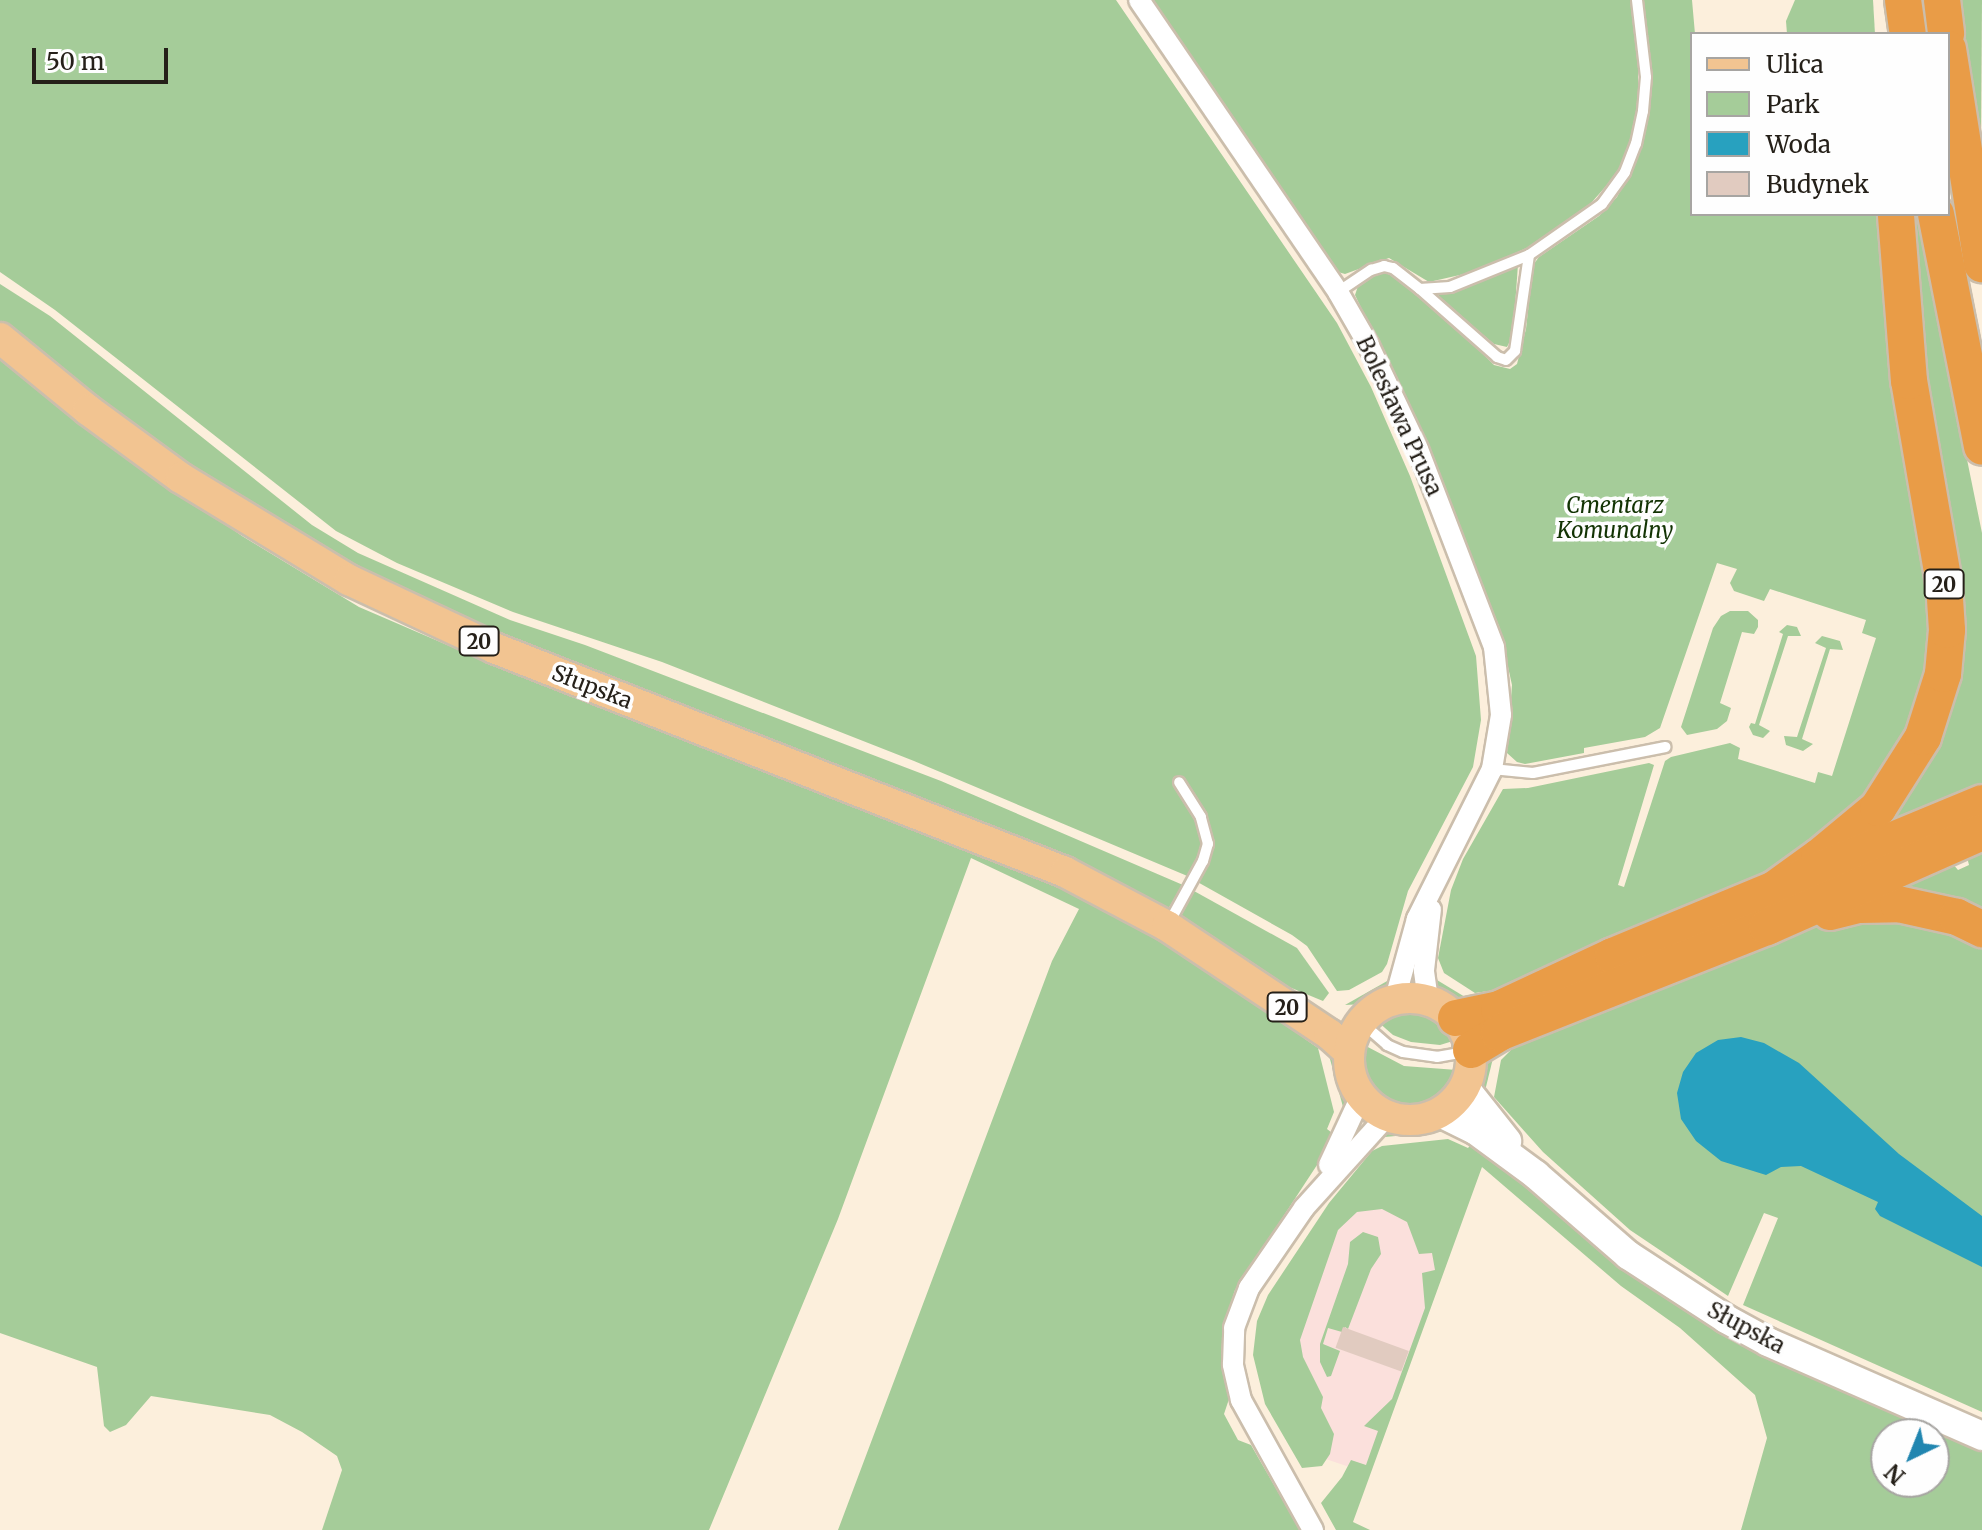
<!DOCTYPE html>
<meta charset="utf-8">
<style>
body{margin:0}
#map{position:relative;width:1982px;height:1530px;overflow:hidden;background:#fcefdc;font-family:Merriweather,serif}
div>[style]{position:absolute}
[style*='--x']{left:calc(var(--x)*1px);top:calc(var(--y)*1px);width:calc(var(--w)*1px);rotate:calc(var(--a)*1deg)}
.commercial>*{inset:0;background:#fbe0dc}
.green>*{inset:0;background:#a5cc99}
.water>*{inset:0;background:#28a1bf}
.building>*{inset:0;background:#e1cbc0;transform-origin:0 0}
.roads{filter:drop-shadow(2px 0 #cbbeac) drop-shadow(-2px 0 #cbbeac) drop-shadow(0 2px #cbbeac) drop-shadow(0 -2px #cbbeac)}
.lane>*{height:10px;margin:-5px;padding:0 5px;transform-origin:5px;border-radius:5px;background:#fff}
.street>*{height:20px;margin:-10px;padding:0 10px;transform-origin:10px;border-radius:10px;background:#fff}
.secondary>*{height:28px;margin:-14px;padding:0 14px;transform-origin:14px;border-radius:14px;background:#fff}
.primary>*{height:30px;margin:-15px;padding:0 15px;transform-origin:15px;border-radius:15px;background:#f2c491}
.primary>.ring{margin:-15px;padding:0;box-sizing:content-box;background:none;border:30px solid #f2c491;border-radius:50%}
.highway>*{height:36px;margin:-18px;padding:0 18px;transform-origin:18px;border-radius:18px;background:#e99c47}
span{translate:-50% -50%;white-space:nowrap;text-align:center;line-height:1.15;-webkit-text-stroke:7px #fefefe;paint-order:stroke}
.shield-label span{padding:2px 6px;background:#fefefe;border:2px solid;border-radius:6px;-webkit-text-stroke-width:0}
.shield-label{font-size:20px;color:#252019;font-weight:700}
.street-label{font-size:22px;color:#252019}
.park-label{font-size:22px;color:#123303;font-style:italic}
.legend{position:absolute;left:1690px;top:32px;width:260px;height:184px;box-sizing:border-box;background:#fefefe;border:2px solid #a7a5a2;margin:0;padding:10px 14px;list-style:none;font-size:24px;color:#252019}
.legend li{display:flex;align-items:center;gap:16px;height:40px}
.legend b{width:40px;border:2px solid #a7a5a2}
.north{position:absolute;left:1870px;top:1418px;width:80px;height:80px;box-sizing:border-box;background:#fefefe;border:2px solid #a7a5a2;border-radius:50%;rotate:223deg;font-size:22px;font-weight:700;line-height:32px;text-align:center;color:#252019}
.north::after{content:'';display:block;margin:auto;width:28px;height:36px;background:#2186b0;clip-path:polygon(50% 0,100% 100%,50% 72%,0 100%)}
.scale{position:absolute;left:32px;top:48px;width:136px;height:36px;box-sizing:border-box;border:4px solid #252019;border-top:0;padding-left:10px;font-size:24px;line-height:28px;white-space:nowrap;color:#252019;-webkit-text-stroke:6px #fefefe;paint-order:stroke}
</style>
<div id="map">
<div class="commercial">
<div style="clip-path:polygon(1482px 1166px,1370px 1474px,1314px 1455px,1276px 1389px,1333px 1230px,1363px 1194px)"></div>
</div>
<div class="green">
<div style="clip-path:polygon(0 0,1116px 0,1337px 323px,1371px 387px,1410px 476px,1476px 656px,1481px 720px,1473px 767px,1408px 891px,1387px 964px,1382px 972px,1349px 990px,1337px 991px,1307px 946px,1292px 935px,1185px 875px,914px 761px,662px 662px,513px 612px,397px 563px,336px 531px,55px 310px,0 272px)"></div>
<div style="clip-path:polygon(1151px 0,1631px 0,1638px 41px,1638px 106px,1628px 152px,1615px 176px,1584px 211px,1531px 246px,1473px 272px,1429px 282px,1389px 258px,1345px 274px,1338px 272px)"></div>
<div style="clip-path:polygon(1643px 0,1692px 0,1695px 34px,1692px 214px,1885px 214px,1936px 588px,1924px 703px,1875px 795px,1768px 875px,1500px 998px,1495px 990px,1475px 993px,1444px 973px,1438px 958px,1451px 890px,1463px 859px,1503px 789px,1528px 788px,1649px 763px,1654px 765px,1618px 885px,1624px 887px,1665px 761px,1671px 757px,1730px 743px,1740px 748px,1738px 759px,1815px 783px,1818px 772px,1832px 776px,1876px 638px,1862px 633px,1866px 620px,1770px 589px,1764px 601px,1734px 591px,1730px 583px,1737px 569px,1717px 563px,1660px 728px,1645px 737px,1584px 748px,1584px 753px,1525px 764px,1517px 762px,1507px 753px,1512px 685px,1499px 626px,1417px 424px,1355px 295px,1358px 286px,1367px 279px,1380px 273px,1389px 273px,1458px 329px,1494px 365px,1510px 369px,1517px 364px,1526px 329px,1533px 265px,1539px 257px,1599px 216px,1617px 197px,1641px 150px,1650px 97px)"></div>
<div style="clip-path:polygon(1795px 0,1873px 0,1875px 34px,1787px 34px,1786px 21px)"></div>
<div style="clip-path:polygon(1958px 0,1982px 0,1981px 139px,1978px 135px)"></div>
<div style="clip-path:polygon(1904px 214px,1917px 214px,1982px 533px,1982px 793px,1950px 809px,1871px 827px,1936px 729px)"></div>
<div style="clip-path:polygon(1518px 264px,1513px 335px,1507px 347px,1494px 344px,1439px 298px,1439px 292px,1461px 289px)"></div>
<div style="clip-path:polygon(0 284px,50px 316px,312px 525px,358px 553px,510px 620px,585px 645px,941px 781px,1183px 885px,1168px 909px,1159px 910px,436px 614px,226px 498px,0 327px)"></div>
<div style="clip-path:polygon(0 353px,111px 444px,242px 536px,359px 607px,489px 663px,1089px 895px,1309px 1030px,1305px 1039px,1318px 1048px,1334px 1112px,1327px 1129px,1336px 1136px,1235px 1290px,1224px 1324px,1221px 1353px,1229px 1399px,1224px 1414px,1238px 1440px,1251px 1445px,1300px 1530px,838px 1530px,1052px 961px,1079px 909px,971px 858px,838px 1219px,709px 1530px,322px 1530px,342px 1470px,337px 1456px,302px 1432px,270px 1415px,151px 1396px,126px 1425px,110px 1432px,104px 1426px,97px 1367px,0 1333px)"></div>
<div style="clip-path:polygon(1730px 611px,1748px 611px,1758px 620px,1758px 627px,1754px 634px,1742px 632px,1720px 703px,1731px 708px,1727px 721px,1717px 729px,1687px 735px,1681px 727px,1713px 628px,1721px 616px)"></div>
<div style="clip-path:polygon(1787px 625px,1797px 627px,1801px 636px,1788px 636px,1759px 725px,1770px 731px,1763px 738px,1753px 735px,1749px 727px,1751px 723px,1755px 724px,1783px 634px,1779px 632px)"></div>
<div style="clip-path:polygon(1822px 636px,1840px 641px,1843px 650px,1830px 649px,1802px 739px,1813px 744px,1803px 751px,1786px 745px,1784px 736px,1797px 737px,1826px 648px,1815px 643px)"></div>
<div style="clip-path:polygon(1982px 843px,1982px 917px,1862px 893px,1952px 863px,1958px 870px,1969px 865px,1967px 857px)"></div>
<div style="clip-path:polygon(1194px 891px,1297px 948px,1329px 993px,1323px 1001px,1272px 980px,1183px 924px,1181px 916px)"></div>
<div style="clip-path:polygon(1865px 915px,1982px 940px,1982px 1412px,1743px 1305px,1778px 1218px,1764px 1213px,1728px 1296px,1630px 1230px,1543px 1152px,1494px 1097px,1501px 1060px,1518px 1043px,1791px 931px)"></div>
<div style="clip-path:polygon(1396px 976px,1382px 996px,1364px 1004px,1345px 1005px)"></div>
<div style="clip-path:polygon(1432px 977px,1475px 1003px,1450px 1004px,1438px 992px)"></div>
<div style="clip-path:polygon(1416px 1010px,1437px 1019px,1453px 1041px,1440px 1045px,1411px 1042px,1393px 1035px,1377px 1021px,1394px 1012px)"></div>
<div style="clip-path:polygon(1364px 1045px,1404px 1066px,1457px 1070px,1451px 1084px,1438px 1099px,1417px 1107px,1398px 1107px,1378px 1096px,1363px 1077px,1359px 1061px)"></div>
<div style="clip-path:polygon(1327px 1048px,1339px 1057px,1348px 1096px,1346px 1118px)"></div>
<div style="clip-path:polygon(1495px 1050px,1484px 1095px,1474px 1083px,1475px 1074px,1482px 1056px)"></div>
<div style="clip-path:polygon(1431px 1124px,1441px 1124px,1450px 1131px,1374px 1138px,1387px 1129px)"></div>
<div style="clip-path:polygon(evenodd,1448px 1139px,1468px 1148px,1474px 1141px,1594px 1240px,1982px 1448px,1982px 1530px,1741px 1530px,1767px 1438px,1755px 1395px,1680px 1328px,1621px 1286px,1482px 1167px,1353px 1522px,1370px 1530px,1336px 1530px,1321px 1503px,1342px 1477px,1351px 1460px,1366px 1465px,1378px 1431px,1364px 1426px,1392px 1399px,1425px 1308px,1422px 1273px,1435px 1270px,1432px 1253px,1419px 1254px,1407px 1222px,1382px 1209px,1357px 1212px,1338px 1230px,1300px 1340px,1303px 1357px,1323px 1397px,1321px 1408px,1334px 1434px,1330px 1454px,1322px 1466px,1302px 1468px,1265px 1404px,1253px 1355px,1257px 1321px,1268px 1295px,1329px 1203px,1372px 1151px,1382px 1146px,1448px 1139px,1886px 1434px,1934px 1434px,1934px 1482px,1886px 1482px,1886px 1434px)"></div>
<div style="clip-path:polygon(1363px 1232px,1378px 1237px,1381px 1254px,1371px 1269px,1348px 1329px,1345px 1327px,1342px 1332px,1328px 1328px,1323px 1344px,1340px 1351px,1331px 1376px,1327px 1377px,1320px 1362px,1320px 1344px,1348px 1264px,1350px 1242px)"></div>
</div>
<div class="water">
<div style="clip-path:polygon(1741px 1037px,1764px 1043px,1799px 1063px,1899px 1154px,1982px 1216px,1982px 1267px,1880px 1216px,1875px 1209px,1878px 1202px,1801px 1166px,1781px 1167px,1766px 1175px,1721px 1161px,1696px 1141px,1681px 1119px,1677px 1093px,1683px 1072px,1696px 1053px,1718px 1040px)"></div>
</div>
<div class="building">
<div style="left:1343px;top:1327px;width:70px;height:22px;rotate:20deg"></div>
</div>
<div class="roads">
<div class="lane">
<div style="--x:1420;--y:289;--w:103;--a:41.4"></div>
<div style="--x:1497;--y:357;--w:9;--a:18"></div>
<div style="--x:1506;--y:360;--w:13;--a:-45"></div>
<div style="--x:1515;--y:351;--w:97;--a:-81.7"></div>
<div style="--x:1338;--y:292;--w:40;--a:-34"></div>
<div style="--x:1371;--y:270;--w:14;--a:-17"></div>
<div style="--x:1384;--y:266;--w:9;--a:13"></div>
<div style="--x:1393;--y:268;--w:34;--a:38"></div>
<div style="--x:1420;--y:289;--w:30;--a:-4"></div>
<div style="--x:1450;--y:287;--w:85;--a:-22.1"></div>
<div style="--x:1529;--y:255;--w:89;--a:-34.9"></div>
<div style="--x:1602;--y:204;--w:39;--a:-54"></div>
<div style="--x:1625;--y:172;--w:30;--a:-69"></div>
<div style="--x:1636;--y:144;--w:34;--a:-78"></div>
<div style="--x:1643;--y:111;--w:34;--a:-85"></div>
<div style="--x:1646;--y:77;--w:78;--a:-96.7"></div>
<div style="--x:1492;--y:769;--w:41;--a:5.6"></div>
<div style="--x:1533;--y:773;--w:135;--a:-11.1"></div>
<div style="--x:1169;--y:923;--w:71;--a:-61.3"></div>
<div style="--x:1203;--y:861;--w:18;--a:-74"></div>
<div style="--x:1208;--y:844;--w:28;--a:-105"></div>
<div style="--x:1201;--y:817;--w:41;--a:-122.2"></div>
<div style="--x:1361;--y:1022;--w:35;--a:41"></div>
<div style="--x:1387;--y:1045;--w:17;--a:24"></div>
<div style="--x:1403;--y:1052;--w:34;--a:8"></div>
<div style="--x:1437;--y:1057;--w:28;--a:-10"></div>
</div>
<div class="street">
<div style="--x:1139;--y:0;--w:353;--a:55.7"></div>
<div style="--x:1338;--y:292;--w:62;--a:60.1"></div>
<div style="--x:1369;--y:346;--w:114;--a:64.6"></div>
<div style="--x:1418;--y:449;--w:212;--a:69"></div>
<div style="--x:1494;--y:647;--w:68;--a:84.1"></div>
<div style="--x:1501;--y:715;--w:55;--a:99.5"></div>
<div style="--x:1492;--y:769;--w:168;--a:116.6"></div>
<div style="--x:1417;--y:919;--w:83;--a:105.4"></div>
<div style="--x:1428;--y:1000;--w:30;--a:-98"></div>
<div style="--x:1424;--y:970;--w:61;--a:-83.5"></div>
<div style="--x:1329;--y:1165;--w:76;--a:-65.1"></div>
<div style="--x:1313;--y:1530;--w:149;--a:-119"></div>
<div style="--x:1241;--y:1400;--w:37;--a:-103"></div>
<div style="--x:1233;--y:1364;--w:36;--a:-88"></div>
<div style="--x:1234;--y:1328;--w:43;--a:-69.4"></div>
<div style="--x:1249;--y:1288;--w:97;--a:-55.5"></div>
<div style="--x:1304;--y:1208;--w:124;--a:-47.9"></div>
</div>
<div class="secondary">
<div style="--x:1465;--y:1088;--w:68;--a:51.6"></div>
<div style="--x:1440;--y:1113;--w:39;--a:26"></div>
<div style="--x:1475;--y:1130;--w:76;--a:36.4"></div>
<div style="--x:1536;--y:1175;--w:122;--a:41"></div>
<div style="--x:1628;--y:1255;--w:117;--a:33.1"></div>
<div style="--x:1726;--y:1319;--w:48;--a:28.7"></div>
<div style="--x:1768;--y:1342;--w:234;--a:23.7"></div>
</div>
<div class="primary">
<div style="--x:0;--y:338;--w:114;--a:39.3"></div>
<div style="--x:88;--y:410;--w:115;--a:36.2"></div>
<div style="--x:181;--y:478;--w:197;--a:31.3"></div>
<div style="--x:349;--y:580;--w:160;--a:25.1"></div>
<div style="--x:494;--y:648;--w:613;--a:21.42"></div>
<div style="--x:1065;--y:872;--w:115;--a:27.9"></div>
<div style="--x:1167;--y:926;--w:195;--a:33.7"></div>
<div style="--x:1329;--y:1034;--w:27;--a:42"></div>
<div class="ring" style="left:1349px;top:998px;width:92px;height:92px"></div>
</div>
<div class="highway">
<div style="--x:1903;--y:0;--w:34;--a:82"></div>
<div style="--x:1942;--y:0;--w:34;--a:83"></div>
<div style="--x:1948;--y:49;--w:218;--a:81"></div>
<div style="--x:1936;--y:214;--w:237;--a:78.8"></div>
<div style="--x:1773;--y:890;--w:57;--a:-35.7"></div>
<div style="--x:1819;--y:857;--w:77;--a:-39.7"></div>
<div style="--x:1878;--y:808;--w:84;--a:-57.6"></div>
<div style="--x:1923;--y:737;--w:66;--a:-72.4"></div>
<div style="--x:1943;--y:674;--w:44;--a:-84.8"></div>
<div style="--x:1947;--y:630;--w:47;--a:-93.7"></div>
<div style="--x:1944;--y:583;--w:205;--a:-99.8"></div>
<div style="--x:1909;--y:381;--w:168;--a:-94.5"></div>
<div style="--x:1830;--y:912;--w:30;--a:-14"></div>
<div style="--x:1859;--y:905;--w:39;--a:-1"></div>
<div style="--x:1898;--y:904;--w:60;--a:12.4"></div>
<div style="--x:1957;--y:917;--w:28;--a:26"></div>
<div style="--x:1456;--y:1018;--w:44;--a:-11.8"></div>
<div style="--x:1499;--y:1009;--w:126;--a:-24.9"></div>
<div style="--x:1613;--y:956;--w:399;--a:-22.5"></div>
<div style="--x:1471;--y:1050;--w:33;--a:-31"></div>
<div style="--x:1499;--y:1033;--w:288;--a:-21.6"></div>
<div style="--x:1767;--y:927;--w:235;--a:-23.8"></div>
</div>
</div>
<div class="shield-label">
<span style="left:1944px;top:584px">20</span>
<span style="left:479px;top:641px">20</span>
<span style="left:1287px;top:1007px">20</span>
</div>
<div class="street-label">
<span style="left:1399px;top:416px;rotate:65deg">Bolesława Prusa</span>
<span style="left:592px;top:687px;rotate:21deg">Słupska</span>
<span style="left:1746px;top:1328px;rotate:28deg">Słupska</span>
</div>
<div class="park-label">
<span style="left:1615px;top:518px">Cmentarz<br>Komunalny</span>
</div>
<ul class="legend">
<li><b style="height:10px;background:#f2c491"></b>Ulica</li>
<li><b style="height:22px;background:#a5cc99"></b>Park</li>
<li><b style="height:22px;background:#28a1bf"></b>Woda</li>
<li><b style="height:22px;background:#e1cbc0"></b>Budynek</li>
</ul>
<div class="north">N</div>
<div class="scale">50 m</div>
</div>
